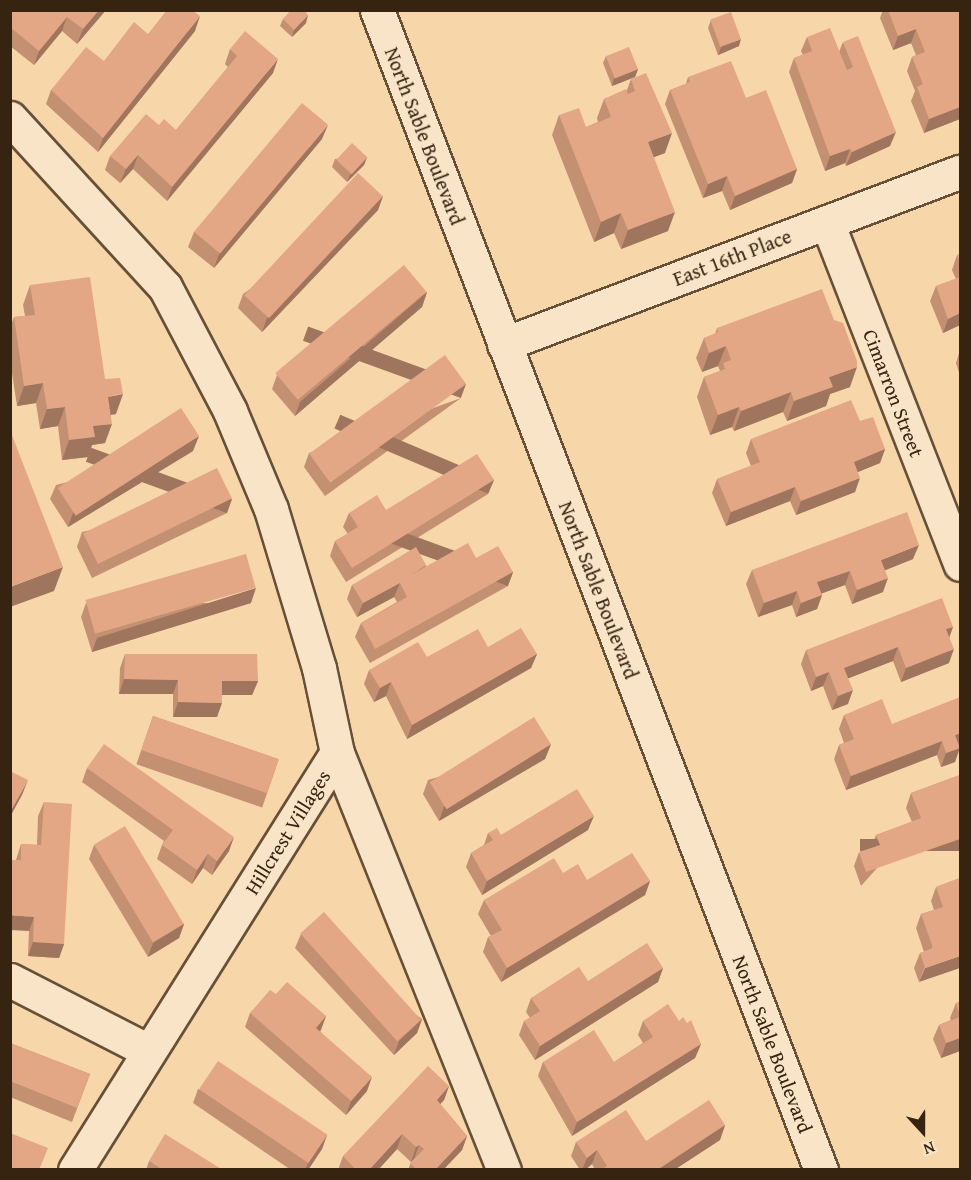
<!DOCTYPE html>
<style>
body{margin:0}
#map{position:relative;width:971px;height:1180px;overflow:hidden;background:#f7d6a9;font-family:"Gentium Book Plus",serif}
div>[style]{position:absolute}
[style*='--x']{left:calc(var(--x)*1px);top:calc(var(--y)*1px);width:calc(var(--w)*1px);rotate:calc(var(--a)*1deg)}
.roads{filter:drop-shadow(2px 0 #665037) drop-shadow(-2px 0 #665037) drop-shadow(0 2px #665037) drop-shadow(0 -2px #665037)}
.street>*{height:33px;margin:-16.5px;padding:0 16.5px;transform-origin:16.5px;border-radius:16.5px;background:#fae4c7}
.secondary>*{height:33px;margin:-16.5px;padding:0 16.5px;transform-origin:16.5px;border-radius:16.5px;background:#fae4c7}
.wall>*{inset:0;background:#c39072;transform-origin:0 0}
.shaded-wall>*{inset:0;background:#9f755d;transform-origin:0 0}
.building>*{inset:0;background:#e3a785;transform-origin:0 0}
span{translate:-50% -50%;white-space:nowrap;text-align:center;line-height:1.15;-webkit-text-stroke:6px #fae4c7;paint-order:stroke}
.street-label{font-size:20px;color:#362411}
.frame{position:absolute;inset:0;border:12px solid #362411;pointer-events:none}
.north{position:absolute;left:893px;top:1102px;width:60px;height:60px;-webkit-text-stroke:4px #fae4c7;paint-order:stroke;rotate:159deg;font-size:16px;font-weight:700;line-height:24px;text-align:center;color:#362411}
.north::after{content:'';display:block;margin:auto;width:21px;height:27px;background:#362411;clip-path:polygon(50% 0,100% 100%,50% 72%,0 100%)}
</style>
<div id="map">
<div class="roads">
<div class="street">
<div style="--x:10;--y:118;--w:229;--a:47.5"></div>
<div style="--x:165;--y:287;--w:140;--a:62.3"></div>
<div style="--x:230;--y:411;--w:106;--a:67.3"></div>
<div style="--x:271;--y:509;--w:166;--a:73.2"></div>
<div style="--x:319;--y:668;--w:87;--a:78"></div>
<div style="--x:337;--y:753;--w:449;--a:68.2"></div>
<div style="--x:827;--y:222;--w:367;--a:68.7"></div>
<div style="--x:504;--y:344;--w:487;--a:-20.7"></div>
<div style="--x:10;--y:980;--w:156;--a:27.1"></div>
<div style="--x:75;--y:1170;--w:492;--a:-57.9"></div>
</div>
<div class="secondary">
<div style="--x:377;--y:10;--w:1242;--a:69.06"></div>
</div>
</div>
<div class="wall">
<div style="clip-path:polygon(10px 10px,106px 10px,77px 44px,62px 31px,34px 65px,10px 46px)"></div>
<div style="clip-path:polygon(883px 10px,960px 10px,960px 119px,924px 133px,911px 101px,915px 91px,907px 71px,912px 57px,916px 55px,911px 43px,893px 50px,880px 18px)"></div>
<div style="clip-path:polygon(283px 19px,306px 23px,292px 37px,280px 26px)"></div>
<div style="clip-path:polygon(711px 20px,739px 46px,718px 55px,708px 28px)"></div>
<div style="clip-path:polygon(195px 31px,98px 152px,46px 104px,51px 90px,104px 61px,148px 34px)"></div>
<div style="clip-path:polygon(807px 37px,839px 52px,843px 42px,890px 146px,846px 166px,845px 163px,825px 171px,789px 72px,794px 58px,803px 55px,801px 51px)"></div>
<div style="clip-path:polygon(230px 49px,273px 73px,167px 201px,133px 169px,120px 183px,105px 170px,110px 156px,159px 125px,176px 130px,228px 67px,225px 64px)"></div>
<div style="clip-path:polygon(606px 56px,638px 69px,635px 77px,612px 86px,603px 63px)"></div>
<div style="clip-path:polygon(688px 77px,746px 98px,797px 169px,792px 183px,730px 210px,722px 191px,703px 198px,665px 104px,670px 90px,686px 84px)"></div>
<div style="clip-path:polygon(631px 79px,665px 153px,654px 157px,668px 231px,621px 249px,614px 233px,594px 242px,552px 135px,559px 115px,586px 127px,598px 122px,597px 118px,604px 99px,627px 90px)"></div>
<div style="clip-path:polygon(322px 139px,214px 268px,188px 247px,194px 232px)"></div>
<div style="clip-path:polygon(367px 157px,364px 165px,347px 182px,332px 167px,335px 159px)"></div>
<div style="clip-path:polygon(383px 196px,378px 210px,262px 332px,238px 308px,243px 294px)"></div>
<div style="clip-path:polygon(960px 254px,960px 325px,943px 333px,930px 301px,936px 286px,956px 279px,952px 270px,957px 255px)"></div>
<div style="clip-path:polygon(30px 285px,105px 379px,116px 414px,111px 415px,105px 443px,92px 445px,88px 457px,62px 460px,58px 426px,40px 429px,36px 403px,17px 406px,10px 360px,10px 328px,14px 317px,25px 316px,23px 305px)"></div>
<div style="clip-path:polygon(427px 292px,422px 307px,295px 416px,272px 389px,277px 375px)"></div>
<div style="clip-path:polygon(717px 328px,850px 387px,830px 394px,826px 406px,787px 421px,783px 412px,734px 431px,732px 427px,710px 435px,697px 397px,704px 377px,720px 371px,718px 366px,702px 372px,696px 358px,704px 338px,715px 334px)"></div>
<div style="clip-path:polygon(960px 350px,960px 376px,956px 363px)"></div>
<div style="clip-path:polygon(461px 398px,325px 496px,304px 467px,309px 453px)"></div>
<div style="clip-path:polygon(751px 439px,885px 449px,880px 463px,858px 472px,855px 492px,796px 515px,790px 501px,726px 526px,712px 493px,717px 479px,751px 466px,746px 453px)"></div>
<div style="clip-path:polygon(193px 451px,68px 527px,50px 499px,56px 485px)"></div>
<div style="clip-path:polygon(494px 480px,488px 494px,346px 582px,330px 556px,335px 541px,348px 534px,343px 527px,349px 513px,386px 510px)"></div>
<div style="clip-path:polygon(232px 499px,227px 513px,92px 578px,77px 547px,82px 532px)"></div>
<div style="clip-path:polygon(476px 558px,513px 572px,508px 586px,370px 663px,355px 637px,361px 623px,397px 602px,394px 597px,357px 617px,347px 599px,352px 585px,426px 565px,426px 567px)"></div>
<div style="clip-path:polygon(913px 559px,885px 570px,883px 592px,852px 604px,845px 585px,822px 593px,822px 595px,817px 609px,796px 617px,792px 605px,758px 617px,746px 584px,752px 570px)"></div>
<div style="clip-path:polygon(86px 603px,251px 603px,92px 652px,81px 617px)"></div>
<div style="clip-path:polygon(953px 627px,949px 637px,949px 663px,901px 682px,893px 661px,848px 678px,848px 704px,832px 710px,823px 686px,811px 691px,801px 664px,806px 650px)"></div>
<div style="clip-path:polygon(488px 647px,537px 654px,531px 668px,407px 739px,386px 696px,374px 702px,364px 684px,369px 670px,427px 657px)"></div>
<div style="clip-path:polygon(125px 654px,258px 681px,252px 695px,222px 695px,217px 717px,173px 717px,173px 694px,119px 694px,120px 668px)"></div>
<div style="clip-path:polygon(844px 715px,892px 724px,959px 746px,955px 762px,941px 767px,937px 755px,846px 790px,834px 759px,839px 745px,844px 743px,839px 729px)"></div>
<div style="left:153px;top:716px;width:133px;height:51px;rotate:19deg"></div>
<div style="clip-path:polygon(551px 744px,545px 759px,439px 821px,423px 794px,428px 780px)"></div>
<div style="clip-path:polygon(87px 768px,229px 851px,212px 875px,203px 868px,192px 884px,157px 859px,162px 845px,164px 841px,82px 782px)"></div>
<div style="clip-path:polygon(960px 775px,861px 886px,854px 866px,859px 852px,871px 848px,876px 835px,912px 822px,906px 808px,911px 793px)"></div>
<div style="clip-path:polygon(44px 802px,64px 944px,59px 958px,28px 956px,29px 931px,16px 860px,21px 844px,37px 845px,38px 816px)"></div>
<div style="clip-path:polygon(588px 830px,482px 895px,466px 867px,471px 853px,484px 845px,488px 833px,501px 835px)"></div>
<div style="clip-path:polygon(94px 845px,184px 924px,179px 938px,148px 957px,89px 859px)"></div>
<div style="clip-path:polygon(563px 873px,587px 880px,650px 881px,645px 895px,501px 982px,483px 952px,488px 937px,491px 936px,478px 914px,484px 900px)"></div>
<div style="clip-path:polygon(960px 878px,919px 982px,914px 968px,920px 953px,924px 952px,916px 928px,921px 914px,934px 910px,931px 901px,936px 887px)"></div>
<div style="clip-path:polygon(301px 934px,422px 1019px,417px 1033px,394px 1055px,295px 948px)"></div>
<div style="clip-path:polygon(663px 968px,658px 982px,535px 1060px,519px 1035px,524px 1021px,530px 1018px,526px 1012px,531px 998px,588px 981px)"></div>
<div style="clip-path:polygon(276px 994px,326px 1016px,320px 1031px,367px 1091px,346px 1115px,245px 1027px,250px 1013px)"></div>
<div style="clip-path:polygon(960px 1002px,960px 1051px,941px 1058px,933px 1039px,939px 1025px,951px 1020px,950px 1018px,956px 1003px)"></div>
<div style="clip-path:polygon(643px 1021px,679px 1021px,701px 1044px,695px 1058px,572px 1136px,538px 1076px,543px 1062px,614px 1062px,643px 1043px,638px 1035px)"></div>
<div style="clip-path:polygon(10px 1043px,90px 1074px,72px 1122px,10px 1097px)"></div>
<div style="clip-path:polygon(449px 1086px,444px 1100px,440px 1104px,467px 1136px,462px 1150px,443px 1170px,408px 1170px,411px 1162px,397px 1149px,378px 1170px,338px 1170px,343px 1156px)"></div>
<div style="clip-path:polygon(198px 1089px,327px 1135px,322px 1149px,308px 1170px,291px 1170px,193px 1103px)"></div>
<div style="clip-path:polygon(725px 1125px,720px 1140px,674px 1170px,595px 1170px,592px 1164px,585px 1170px,580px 1170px,571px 1156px,576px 1142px,646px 1141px)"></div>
<div style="clip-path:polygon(149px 1161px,223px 1170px,146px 1170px)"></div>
</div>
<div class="shaded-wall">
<div style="clip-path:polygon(99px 10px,106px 10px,77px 44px,83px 29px)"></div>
<div style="clip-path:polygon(308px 15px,306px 23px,292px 37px,294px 30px)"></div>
<div style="clip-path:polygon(200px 16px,195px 31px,98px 152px,103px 138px)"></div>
<div style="clip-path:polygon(67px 17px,62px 31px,34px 65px,39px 51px)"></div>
<div style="clip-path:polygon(916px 29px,911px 43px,893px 50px,898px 36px)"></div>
<div style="clip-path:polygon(741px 39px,739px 46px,718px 55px,721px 47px)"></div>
<div style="clip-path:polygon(278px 59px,273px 73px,167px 201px,172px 187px)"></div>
<div style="clip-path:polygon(638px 69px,635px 77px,612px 86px,614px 78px)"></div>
<div style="clip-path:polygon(960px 107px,960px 119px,924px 133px,929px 119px)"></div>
<div style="clip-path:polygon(328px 125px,322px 139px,214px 268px,219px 254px)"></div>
<div style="clip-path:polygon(896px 132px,890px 146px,846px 166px,852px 152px)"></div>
<div style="clip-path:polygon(672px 133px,665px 153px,641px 162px,648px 142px)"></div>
<div style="clip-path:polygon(850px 149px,845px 163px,825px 171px,830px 156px)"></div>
<div style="clip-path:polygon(138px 155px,133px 169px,120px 183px,126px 169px)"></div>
<div style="clip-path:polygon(367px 157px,364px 165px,347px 182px,350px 175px)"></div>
<div style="clip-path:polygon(797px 169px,792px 183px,730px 210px,735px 196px)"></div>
<div style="clip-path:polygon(727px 176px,722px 191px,703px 198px,708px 184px)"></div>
<div style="clip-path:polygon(383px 196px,378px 210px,262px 332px,267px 318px)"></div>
<div style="clip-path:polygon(675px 212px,668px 231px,621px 249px,628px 230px)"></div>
<div style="clip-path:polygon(621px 213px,614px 233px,594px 242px,601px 222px)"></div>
<div style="clip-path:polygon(427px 292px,422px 307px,295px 416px,300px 402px)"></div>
<div style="clip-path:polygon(960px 313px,960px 325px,943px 333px,948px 319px)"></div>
<div style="clip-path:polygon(726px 346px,718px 366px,702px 372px,709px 353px)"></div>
<div style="clip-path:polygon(857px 367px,850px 387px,830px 394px,826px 406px,787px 421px,794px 401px,829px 377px)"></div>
<div style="clip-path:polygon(43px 383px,36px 403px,17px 406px,24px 386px)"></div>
<div style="left:466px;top:384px;width:15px;height:168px;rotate:110deg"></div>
<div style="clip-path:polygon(791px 392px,783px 412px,734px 431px,741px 411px)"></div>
<div style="clip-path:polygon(123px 394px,116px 414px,101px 416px,108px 397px)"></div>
<div style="clip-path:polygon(65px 407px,58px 426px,40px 429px,47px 409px)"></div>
<div style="clip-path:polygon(739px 407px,732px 427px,710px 435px,718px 415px)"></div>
<div style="clip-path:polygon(112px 424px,105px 443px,92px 445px,88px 457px,62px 460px,69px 440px,93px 426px)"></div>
<div style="clip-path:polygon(199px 436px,193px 451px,68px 527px,73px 513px)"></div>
<div style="clip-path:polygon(885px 449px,880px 463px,848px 476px,854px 462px)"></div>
<div style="clip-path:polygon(860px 478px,855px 492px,796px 515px,801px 501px)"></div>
<div style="left:494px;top:480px;width:15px;height:167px;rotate:113deg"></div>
<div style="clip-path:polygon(795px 487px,790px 501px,726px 526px,731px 512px)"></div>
<div style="left:232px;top:499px;width:15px;height:150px;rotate:110deg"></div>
<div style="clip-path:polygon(919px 545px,913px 559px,876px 574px,881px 560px)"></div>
<div style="clip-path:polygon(63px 567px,54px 591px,10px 607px,10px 587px)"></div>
<div style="clip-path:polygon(850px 571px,845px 585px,812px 597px,817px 582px)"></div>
<div style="left:513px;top:572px;width:15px;height:158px;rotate:110deg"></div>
<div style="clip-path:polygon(888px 578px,883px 592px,852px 604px,857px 590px)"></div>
<div style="clip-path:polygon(400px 583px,394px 597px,357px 617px,363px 603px)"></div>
<div style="clip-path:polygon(256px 588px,251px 603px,92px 652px,97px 638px)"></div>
<div style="clip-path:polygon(797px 591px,792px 605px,758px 617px,764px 603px)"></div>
<div style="clip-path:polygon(822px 595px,817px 609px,796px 617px,801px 603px)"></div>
<div style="clip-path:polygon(953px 627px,948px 641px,946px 629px)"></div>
<div style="clip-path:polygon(898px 647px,893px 661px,839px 682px,844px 668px)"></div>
<div style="clip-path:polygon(954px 649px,949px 663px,901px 682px,906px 668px)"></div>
<div style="clip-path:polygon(537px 654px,531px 668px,407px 739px,412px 725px)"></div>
<div style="clip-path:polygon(829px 672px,823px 686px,811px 691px,816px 677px)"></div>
<div style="clip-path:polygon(124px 679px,178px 680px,173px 694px,119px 694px)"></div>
<div style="clip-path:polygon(222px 681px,258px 681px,252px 695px,217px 695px)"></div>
<div style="clip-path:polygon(391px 682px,386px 696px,374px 702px,380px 688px)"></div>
<div style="clip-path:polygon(853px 690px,848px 704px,832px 710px,838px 696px)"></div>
<div style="clip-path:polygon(178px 702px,222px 703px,217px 717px,173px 717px)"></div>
<div style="clip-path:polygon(960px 733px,960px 746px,950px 750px,955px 735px)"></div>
<div style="clip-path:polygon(942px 741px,937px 755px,846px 790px,851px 776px)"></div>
<div style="clip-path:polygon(551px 744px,545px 759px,439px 821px,444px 807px)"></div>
<div style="clip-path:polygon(960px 748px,955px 762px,941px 767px,946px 753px)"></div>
<div style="clip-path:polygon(28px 780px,22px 795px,10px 817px,10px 812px)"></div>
<div style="clip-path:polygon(594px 816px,588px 830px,482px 895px,487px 881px)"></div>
<div style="clip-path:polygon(234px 837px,229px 851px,212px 875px,217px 861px)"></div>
<div style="left:960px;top:839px;width:12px;height:100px;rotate:90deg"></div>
<div style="clip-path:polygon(208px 854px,203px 868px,192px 884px,197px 870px)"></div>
<div style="clip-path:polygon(650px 881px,645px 895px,501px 982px,507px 968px)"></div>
<div style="clip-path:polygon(10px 915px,34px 917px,29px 931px,10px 930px)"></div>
<div style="clip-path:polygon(184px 924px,179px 938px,148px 957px,153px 943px)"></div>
<div style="clip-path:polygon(33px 942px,64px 944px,59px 958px,28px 956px)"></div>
<div style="clip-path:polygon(960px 956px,960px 968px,919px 982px,925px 968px)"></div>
<div style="clip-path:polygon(663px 968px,658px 982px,535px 1060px,540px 1046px)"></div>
<div style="clip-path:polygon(326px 1016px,321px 1030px,311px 1042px,316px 1028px)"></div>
<div style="clip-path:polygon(422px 1019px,417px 1033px,394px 1055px,399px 1041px)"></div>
<div style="clip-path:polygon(960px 1038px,960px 1051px,941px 1058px,946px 1043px)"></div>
<div style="clip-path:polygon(701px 1044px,695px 1058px,572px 1136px,577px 1122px)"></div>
<div style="clip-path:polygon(372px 1077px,367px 1091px,346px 1115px,351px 1101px)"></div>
<div style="clip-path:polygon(449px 1086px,444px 1100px,431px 1114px,437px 1100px)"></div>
<div style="clip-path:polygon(725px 1125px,720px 1140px,674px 1170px,657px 1170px)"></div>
<div style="clip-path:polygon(402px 1134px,397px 1149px,378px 1170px,369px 1170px)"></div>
<div style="clip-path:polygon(327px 1135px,322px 1149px,308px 1170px,305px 1170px,308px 1163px)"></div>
<div style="clip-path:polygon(467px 1136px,462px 1150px,443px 1170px,435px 1170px)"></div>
<div style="clip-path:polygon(419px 1145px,414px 1159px,411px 1162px,416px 1147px)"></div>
<div style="clip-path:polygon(597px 1150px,592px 1164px,585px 1170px,582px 1170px,587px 1158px)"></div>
</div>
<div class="building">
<div style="clip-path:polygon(10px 10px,99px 10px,83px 29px,67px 17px,39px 51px,10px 27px)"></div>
<div style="clip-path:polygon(167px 10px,192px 10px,200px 16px,103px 138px,51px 90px,86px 47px,104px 61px,134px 22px,148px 34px)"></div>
<div style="clip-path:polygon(291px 10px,304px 10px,308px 15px,294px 30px,283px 19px)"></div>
<div style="clip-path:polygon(888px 10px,960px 10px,960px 107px,929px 119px,917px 87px,923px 84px,912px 57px,925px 52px,916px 29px,898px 36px)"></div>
<div style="left:731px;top:12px;width:29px;height:22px;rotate:70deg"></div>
<div style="clip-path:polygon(830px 28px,847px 70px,853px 67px,843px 42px,858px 36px,896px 132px,852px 152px,850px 149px,830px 156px,794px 58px,812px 51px,807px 37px)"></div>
<div style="clip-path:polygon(245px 31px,278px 59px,172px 187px,138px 155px,126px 169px,110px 156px,146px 114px,159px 125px,164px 119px,176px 130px,237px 56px,230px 49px)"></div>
<div style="left:629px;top:47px;width:24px;height:25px;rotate:68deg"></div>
<div style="clip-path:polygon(731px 61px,746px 98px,766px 90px,797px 169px,735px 196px,727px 176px,708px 184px,670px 90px,690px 82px,688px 77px)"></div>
<div style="clip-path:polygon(646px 73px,672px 133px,648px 142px,675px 212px,628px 230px,621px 213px,601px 222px,559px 115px,579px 108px,586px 127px,611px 117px,604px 99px,626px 89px,628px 94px,635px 91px,631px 79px)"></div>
<div style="left:302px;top:103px;width:34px;height:168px;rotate:40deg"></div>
<div style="left:352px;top:143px;width:21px;height:23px;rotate:43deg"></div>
<div style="left:358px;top:173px;width:34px;height:167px;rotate:43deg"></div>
<div style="clip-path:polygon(960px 254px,960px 264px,957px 255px)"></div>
<div style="left:404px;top:265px;width:35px;height:168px;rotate:50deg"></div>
<div style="clip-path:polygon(90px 277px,105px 379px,120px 378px,123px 394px,108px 397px,112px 424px,93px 426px,95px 437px,69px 440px,65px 407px,47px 409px,43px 383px,24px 386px,14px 317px,35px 315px,30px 285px)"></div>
<div style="clip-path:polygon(960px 277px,960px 313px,948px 319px,936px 286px)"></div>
<div style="clip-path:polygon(822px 289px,834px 320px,843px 323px,857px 361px,857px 367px,829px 377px,833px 387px,794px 401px,791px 392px,741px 411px,739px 407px,718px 415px,704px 377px,725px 369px,723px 363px,731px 360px,726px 346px,709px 353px,704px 338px,718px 332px,717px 328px)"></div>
<div style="left:445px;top:355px;width:36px;height:168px;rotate:54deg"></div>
<div style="clip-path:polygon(851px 400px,860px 421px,873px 417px,885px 449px,854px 462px,860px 478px,801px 501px,795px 487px,731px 512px,717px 479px,760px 462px,751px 439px)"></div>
<div style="left:181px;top:408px;width:33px;height:147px;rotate:57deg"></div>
<div style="clip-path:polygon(10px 430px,63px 567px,10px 587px)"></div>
<div style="clip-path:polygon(477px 454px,494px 480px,352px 568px,335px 541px,358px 527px,349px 513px,377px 495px,386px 510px)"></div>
<div style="left:217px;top:468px;width:34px;height:149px;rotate:64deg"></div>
<div style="clip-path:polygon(907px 512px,919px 545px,881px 560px,888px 578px,857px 590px,850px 571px,817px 582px,822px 595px,801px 603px,797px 591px,764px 603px,752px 570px)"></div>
<div style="clip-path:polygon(468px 543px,476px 558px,498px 546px,513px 572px,375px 649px,361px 623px,407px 597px,400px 583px,363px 603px,352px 585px,416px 547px,426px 565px,411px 575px)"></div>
<div style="left:246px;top:554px;width:35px;height:167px;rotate:74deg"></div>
<div style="clip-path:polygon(942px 598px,953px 627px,946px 629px,954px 649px,906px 668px,898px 647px,844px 668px,853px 690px,838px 696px,829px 672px,816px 677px,806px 650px)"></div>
<div style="clip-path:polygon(521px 628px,537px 654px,412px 725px,391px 682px,380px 688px,369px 670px,418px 642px,427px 657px,478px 629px,488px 647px)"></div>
<div style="clip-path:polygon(125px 654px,257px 654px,258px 681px,222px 681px,222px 703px,178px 702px,178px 680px,124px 679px)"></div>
<div style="clip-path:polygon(960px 697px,960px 733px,955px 735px,960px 748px,946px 753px,942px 741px,851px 776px,839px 745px,854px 739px,844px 715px,882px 699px,892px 724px)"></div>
<div style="left:153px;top:716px;width:133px;height:36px;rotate:19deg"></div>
<div style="left:534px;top:717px;width:32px;height:123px;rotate:58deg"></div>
<div style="clip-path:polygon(104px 744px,234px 837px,217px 861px,208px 854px,197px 870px,162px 845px,173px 830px,87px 768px)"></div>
<div style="clip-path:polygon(10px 771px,28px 780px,10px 812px)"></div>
<div style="clip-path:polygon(960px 775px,960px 839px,866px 872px,859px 852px,880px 845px,876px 835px,921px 818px,911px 793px)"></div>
<div style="clip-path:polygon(577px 789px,594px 816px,487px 881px,471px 853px,493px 840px,488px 833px,497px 828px,501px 835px)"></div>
<div style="clip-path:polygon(44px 802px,72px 804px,64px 944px,33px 942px,34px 917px,10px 915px,10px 860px,21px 860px,21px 844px,41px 845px)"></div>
<div style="left:125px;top:826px;width:114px;height:36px;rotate:59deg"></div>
<div style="clip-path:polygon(632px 853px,650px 881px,507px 968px,488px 937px,502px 930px,484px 900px,554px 858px,563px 873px,578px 864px,587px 880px)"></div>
<div style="clip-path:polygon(960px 878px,960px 956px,925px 968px,920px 953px,933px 948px,921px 914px,943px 907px,936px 887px)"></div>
<div style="left:324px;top:912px;width:145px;height:32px;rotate:48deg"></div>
<div style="clip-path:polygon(647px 943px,663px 968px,540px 1046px,524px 1021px,540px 1011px,531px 998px,579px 967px,588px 981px)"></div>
<div style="clip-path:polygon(287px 982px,326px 1016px,316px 1028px,372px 1077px,351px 1101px,250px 1013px,270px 990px,276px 994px)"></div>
<div style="clip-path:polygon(960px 1002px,960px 1038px,946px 1043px,939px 1025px,960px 1017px,956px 1003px)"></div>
<div style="clip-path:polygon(668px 1004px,679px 1021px,683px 1017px,687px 1023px,691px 1020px,701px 1044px,577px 1122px,543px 1062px,594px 1030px,614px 1062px,653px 1037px,643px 1021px)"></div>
<div style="clip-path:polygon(10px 1043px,90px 1074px,77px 1108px,10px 1081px)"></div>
<div style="left:218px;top:1061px;width:132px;height:34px;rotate:34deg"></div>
<div style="clip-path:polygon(428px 1066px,449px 1086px,437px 1100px,467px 1136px,435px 1170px,417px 1170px,410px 1163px,424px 1149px,419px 1145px,416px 1147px,402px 1134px,369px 1170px,356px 1170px,343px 1156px)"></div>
<div style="clip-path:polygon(709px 1100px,725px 1125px,657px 1170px,601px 1170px,607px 1166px,597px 1150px,587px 1158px,576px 1142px,626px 1110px,646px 1141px)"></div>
<div style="clip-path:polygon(10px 1133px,48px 1148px,39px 1170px,10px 1170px)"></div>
<div style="clip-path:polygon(165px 1134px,223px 1170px,163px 1170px,149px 1161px)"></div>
</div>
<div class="street-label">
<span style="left:425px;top:136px;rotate:69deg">North Sable Boulevard</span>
<span style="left:732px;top:257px;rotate:-21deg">East 16th Place</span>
<span style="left:894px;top:393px;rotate:69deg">Cimarron Street</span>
<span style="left:599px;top:590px;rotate:69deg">North Sable Boulevard</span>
<span style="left:287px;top:832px;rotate:-58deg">Hillcrest Villages</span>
<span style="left:773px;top:1044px;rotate:69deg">North Sable Boulevard</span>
</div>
<div class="frame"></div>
<div class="north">N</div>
</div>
